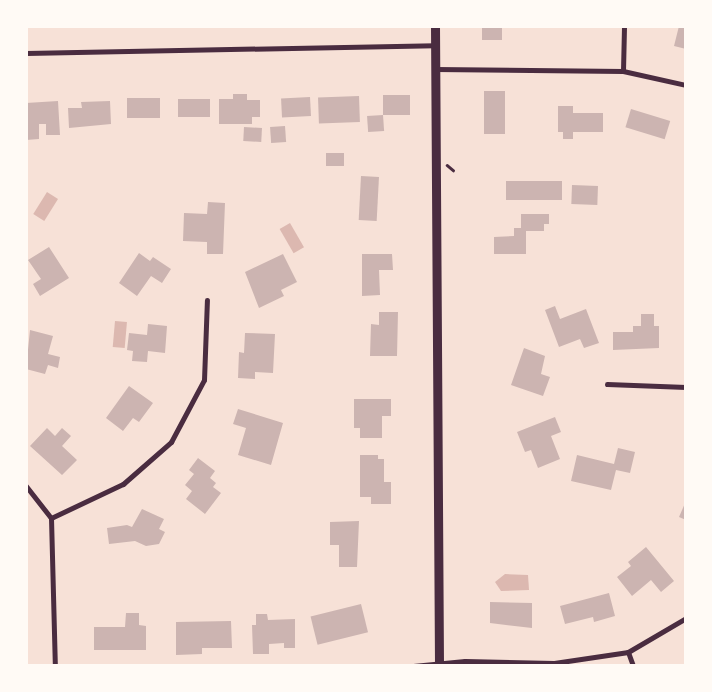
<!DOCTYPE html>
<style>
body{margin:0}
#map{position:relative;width:712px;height:692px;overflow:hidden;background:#f7e1d7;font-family:"DM Sans",sans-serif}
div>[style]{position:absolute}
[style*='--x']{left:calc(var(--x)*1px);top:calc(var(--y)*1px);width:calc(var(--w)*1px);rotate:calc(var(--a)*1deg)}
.water>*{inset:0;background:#dcb8b0;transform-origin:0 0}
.building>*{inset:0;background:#ccb4b1;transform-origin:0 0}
.path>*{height:2.5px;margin:-1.25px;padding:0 1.25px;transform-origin:1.25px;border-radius:1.25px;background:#4a2c40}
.minor>*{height:5px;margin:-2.5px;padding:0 2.5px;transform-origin:2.5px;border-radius:2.5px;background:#4a2c40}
.tertiary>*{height:9px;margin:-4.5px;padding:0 4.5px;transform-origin:4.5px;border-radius:4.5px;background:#4a2c40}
span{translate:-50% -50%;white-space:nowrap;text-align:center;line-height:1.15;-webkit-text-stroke:4.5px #fffaf5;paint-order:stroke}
.frame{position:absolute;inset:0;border:28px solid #fffaf5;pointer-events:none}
</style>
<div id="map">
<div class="water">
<div style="left:47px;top:192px;width:13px;height:26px;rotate:32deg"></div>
<div style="left:290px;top:223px;width:28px;height:12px;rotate:60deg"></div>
<div style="left:115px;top:321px;width:12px;height:26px;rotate:5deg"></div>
<div style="clip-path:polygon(505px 574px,528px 575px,529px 590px,501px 591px,495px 582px)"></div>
</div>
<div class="building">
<div style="left:482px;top:26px;width:20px;height:14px"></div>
<div style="clip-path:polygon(679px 26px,686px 26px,686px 49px,674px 46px)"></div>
<div style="left:484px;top:91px;width:21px;height:43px"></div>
<div style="clip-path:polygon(233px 94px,247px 94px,247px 100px,260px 100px,260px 117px,252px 117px,252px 124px,219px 124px,219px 99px,233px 99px)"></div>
<div style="left:410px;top:95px;width:20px;height:27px;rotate:90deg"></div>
<div style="left:359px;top:96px;width:26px;height:41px;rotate:88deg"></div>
<div style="left:310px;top:97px;width:19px;height:29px;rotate:87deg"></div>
<div style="left:127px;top:98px;width:33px;height:20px"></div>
<div style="left:210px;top:99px;width:18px;height:32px;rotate:90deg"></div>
<div style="clip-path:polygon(58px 101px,60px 135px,46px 135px,46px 124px,39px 124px,39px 139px,26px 140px,26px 103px)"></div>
<div style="clip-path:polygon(110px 101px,111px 124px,69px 128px,68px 108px,82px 108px,81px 102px)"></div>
<div style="clip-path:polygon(558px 106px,573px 106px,573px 113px,603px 113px,603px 132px,573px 132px,573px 139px,563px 139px,563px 132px,558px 132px)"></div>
<div style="left:631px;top:109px;width:41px;height:19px;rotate:17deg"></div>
<div style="left:383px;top:115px;width:16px;height:16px;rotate:86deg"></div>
<div style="left:285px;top:126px;width:16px;height:15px;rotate:86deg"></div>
<div style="left:244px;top:127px;width:18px;height:14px;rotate:3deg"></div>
<div style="left:326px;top:153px;width:18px;height:13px"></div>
<div style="left:361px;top:176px;width:18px;height:44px;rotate:3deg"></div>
<div style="left:562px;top:181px;width:19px;height:56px;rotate:90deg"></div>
<div style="left:572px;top:185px;width:26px;height:19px;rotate:2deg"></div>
<div style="clip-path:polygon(208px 202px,225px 203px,223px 254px,207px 254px,207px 242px,183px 241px,184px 213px,207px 214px)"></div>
<div style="clip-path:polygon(521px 214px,549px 214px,549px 224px,544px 224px,544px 231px,526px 231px,526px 254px,494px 254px,494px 237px,514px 236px,514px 228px,521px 228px)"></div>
<div style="clip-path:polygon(49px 247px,69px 278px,40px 296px,33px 284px,41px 279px,28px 260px)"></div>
<div style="clip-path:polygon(139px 253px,150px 261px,153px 257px,171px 269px,162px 283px,151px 276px,137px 296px,119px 283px)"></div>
<div style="clip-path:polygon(283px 254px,297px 282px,281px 290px,284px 296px,259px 308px,245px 272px)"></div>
<div style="clip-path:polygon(362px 254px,392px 254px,393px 270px,379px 270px,380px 295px,362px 296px)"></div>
<div style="clip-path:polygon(555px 306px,560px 319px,586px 309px,599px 343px,584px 348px,580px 339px,559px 347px,545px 310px)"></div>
<div style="clip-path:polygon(379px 312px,398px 312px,397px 356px,370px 356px,371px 324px,379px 325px)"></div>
<div style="clip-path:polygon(641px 314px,654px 314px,654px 326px,659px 326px,659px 348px,613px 350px,613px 332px,633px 332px,633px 326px,641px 326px)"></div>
<div style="clip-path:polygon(148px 324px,167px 326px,165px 353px,148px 351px,147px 362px,132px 361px,133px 351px,127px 350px,129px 333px,147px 335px)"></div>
<div style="clip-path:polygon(30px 330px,53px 336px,48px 354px,60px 357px,58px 368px,48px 365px,45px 374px,26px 369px)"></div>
<div style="clip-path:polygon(245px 333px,275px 334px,273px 373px,255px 372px,255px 379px,238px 378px,239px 352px,244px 353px)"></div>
<div style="clip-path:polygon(524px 348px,545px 356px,541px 374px,550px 377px,543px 396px,511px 385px)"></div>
<div style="clip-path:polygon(129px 386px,153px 403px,139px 422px,133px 418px,123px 431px,106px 418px)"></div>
<div style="clip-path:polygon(354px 399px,391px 399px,391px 416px,382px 416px,382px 438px,360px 438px,360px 428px,354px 428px)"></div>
<div style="clip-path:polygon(238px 409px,283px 423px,271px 465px,238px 455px,246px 428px,233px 424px)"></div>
<div style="clip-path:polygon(555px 417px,561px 432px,551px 436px,560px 459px,538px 468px,531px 450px,525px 452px,517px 432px)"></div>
<div style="clip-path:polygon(47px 428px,55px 436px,62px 428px,71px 436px,62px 446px,77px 460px,62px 475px,30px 446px)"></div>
<div style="clip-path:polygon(618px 448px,635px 452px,630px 473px,616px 470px,611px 490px,571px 481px,577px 455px,614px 464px)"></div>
<div style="clip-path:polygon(360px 455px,378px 455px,378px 459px,384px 459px,384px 482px,391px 482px,391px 504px,371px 504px,371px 497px,360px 497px)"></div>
<div style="clip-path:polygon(198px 458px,215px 471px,210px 478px,216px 483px,213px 487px,221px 493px,205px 514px,186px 499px,192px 491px,185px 485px,194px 474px,189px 470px)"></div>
<div style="clip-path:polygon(686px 501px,686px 520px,679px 517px)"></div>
<div style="clip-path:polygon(142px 509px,164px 519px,159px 529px,165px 532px,159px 544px,146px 546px,135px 541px,109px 544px,107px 528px,127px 525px,132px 527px)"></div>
<div style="clip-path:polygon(359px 521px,357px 567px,339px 567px,339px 545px,330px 545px,330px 522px)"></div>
<div style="clip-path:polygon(646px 547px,674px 581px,661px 592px,651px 580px,632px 596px,617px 577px,631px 566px,628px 562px)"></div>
<div style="clip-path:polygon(609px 593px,615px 616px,594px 622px,593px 617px,565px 624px,560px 606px)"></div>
<div style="clip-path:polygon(490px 602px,532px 603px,532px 628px,490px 623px)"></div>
<div style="left:361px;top:604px;width:29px;height:52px;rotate:76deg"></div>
<div style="clip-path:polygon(126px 613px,139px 613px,139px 625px,146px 626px,146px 650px,94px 650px,94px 627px,125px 627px)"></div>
<div style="clip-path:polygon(256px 614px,267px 614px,268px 620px,295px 619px,295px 648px,284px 648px,284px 643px,269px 644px,269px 654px,253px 654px,252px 625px,256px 625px)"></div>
<div style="clip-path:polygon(231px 621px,232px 648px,202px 648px,202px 654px,176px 655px,176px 622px)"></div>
</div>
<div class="path">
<div style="--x:447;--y:165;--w:8;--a:40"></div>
</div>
<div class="minor">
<div style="--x:26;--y:53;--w:409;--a:-1.1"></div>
<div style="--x:435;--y:69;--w:188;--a:0.6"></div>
<div style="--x:623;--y:71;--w:65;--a:12.5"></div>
<div style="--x:623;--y:71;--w:45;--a:-88.7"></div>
<div style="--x:607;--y:384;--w:79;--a:2.2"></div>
<div style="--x:26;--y:486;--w:41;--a:52"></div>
<div style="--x:51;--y:518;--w:148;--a:88.5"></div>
<div style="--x:51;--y:518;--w:80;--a:-25.3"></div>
<div style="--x:123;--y:484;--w:64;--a:-41.2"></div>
<div style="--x:171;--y:442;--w:70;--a:-62"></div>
<div style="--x:204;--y:380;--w:80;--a:-87.9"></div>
<div style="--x:628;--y:652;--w:15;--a:70"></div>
<div style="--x:413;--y:666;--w:52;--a:-5.5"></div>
<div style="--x:465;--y:661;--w:89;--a:1.3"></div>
<div style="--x:554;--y:663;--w:75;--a:-8.5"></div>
<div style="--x:628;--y:652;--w:67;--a:-30.4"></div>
</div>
<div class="tertiary">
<div style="--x:435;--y:26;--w:640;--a:89.64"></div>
</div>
<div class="frame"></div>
</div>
